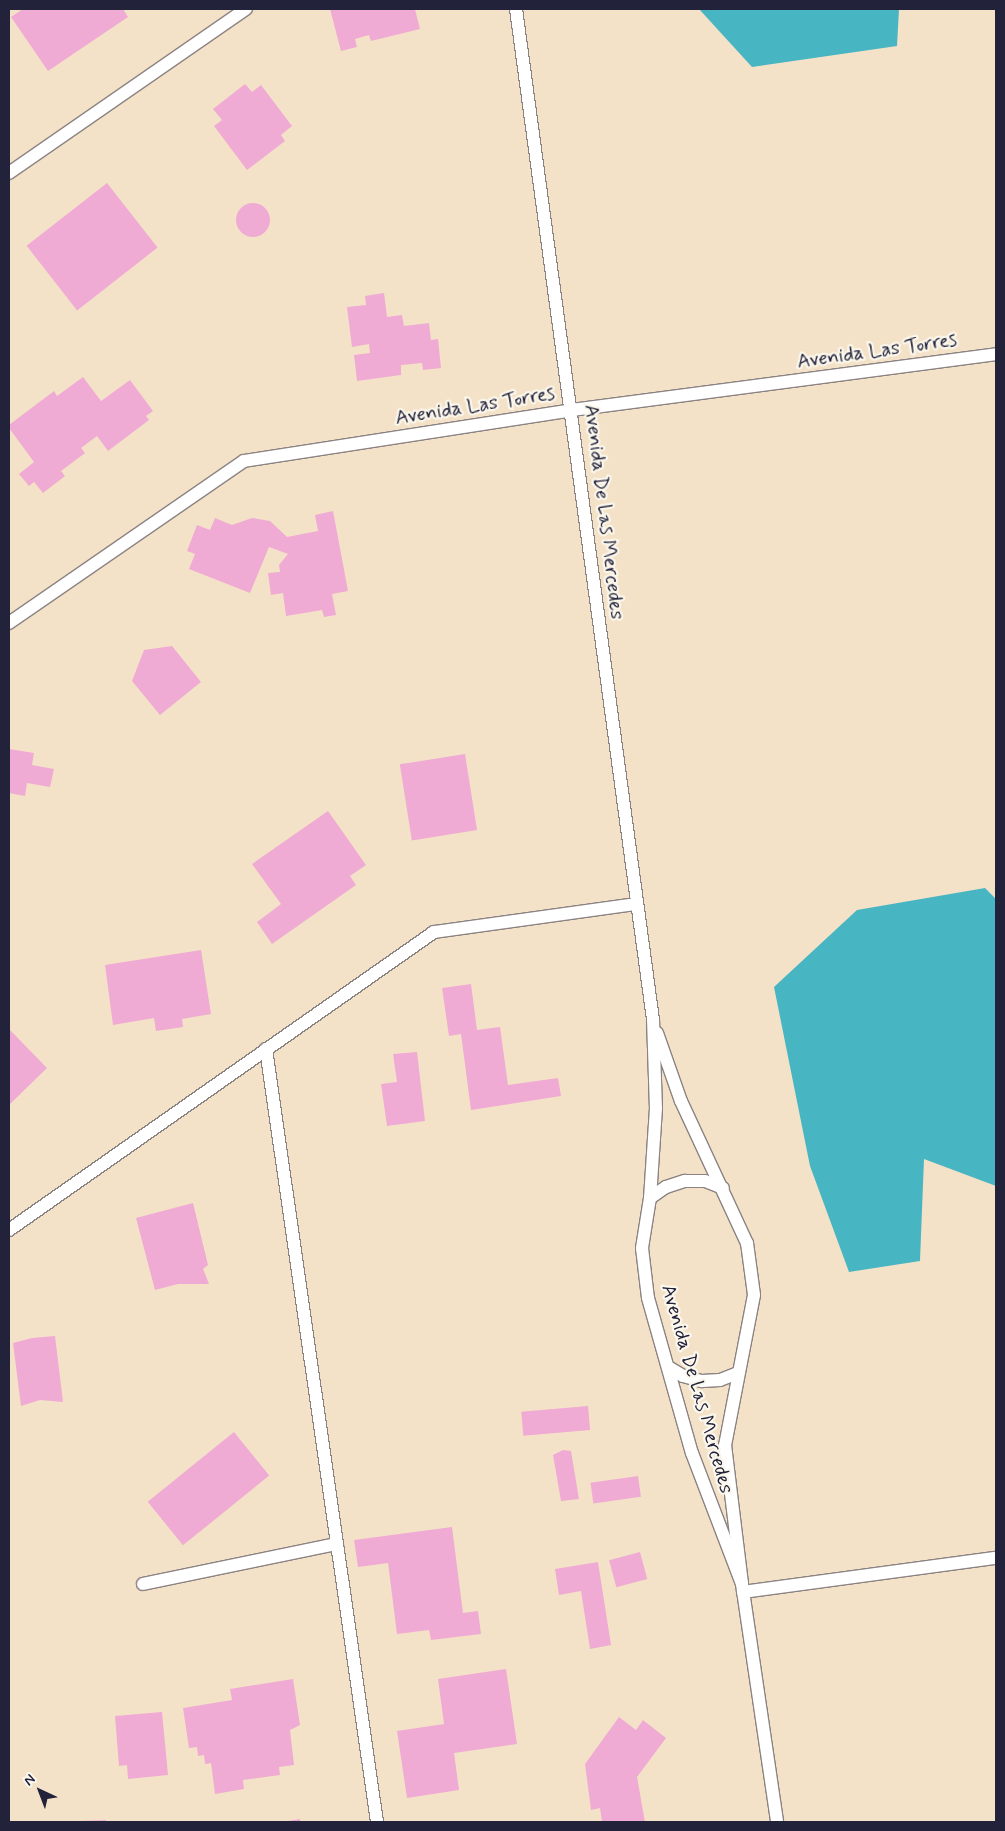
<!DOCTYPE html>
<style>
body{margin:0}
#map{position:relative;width:1005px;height:1831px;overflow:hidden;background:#f4e2c8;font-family:Mynerve,sans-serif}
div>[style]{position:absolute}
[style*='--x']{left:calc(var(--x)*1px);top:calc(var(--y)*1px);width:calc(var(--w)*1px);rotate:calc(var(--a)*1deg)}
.water>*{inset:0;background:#48b5c3}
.building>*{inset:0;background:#efabd3;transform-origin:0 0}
.round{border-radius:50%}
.roads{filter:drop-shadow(1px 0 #8b8282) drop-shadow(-1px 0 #8b8282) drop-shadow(0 1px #8b8282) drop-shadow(0 -1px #8b8282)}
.service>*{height:12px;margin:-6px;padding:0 6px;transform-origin:6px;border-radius:6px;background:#fff}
span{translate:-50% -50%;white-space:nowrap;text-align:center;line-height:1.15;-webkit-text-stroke:4.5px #fbf7ec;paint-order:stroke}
.street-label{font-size:20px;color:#22223b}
.frame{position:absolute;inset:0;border:10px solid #22223b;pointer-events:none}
.north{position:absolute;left:15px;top:1766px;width:50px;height:50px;-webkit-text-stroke:4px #fbf7ec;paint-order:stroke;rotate:317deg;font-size:14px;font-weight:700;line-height:20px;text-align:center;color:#22223b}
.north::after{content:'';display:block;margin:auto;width:18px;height:22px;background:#22223b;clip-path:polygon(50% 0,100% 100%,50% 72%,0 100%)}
</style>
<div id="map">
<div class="water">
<div style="clip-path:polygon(699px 9px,899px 9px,897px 46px,752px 67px)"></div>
<div style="clip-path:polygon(985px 888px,996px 899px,996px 1186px,924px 1159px,920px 1261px,849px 1272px,810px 1166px,774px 987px,857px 910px)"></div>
</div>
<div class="building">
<div style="clip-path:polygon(23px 9px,123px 9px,128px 17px,48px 71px,11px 17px)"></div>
<div style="clip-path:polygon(330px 9px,415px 9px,420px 29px,371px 41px,369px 35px,355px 39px,357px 47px,341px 51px)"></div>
<div style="clip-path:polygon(245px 84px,252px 92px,261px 85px,292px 126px,281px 135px,285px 141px,247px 170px,214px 126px,222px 120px,213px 109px)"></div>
<div style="left:107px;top:183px;width:82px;height:102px;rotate:52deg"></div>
<div class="round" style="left:236px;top:203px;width:34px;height:34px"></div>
<div style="clip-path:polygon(384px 293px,387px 317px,402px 315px,404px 326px,429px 323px,431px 340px,438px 339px,441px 368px,423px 370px,422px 363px,401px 365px,401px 375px,357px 381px,354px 355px,370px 353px,369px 344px,352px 347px,347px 307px,366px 305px,365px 296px)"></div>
<div style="clip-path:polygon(83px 377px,101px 401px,130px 380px,153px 411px,146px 416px,149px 420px,108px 451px,97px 436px,81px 448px,85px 453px,61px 471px,65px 476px,43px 493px,34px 482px,29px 486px,19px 474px,34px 462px,9px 428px,9px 425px,54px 391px,57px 396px)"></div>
<div style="clip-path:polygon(333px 511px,348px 591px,332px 594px,336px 615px,324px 617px,322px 610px,286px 616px,283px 593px,271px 595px,268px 573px,280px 572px,279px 565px,288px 554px,269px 547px,250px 593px,189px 569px,195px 554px,187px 551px,197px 525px,210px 530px,215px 518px,232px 525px,252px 518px,270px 521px,287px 537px,318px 531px,315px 515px)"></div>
<div style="clip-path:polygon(172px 646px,201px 682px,160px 715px,132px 681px,144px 650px)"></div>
<div style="clip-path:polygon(9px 749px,34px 753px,32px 765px,54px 769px,50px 787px,27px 783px,25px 796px,9px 793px)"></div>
<div style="left:465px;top:754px;width:77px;height:66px;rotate:81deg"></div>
<div style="clip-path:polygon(328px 811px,366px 865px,350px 876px,356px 885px,272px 944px,257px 922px,281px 904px,252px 864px)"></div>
<div style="clip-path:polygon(201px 950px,211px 1014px,182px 1019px,183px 1027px,156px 1031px,154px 1018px,113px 1025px,105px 965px)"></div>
<div style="clip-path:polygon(471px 984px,477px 1030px,500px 1027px,508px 1085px,558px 1078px,561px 1096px,471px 1110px,461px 1034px,449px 1036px,442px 988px)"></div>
<div style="clip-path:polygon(9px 1029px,47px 1068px,9px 1105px)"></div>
<div style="clip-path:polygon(417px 1052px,425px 1121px,387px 1126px,381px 1084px,397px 1082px,393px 1054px)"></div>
<div style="clip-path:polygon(193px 1203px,208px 1265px,203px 1269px,209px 1284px,178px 1284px,155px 1290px,136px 1218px)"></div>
<div style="clip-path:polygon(55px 1336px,63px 1402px,40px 1400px,21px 1406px,13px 1343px,32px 1338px)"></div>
<div style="left:588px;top:1406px;width:24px;height:67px;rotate:85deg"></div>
<div style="left:234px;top:1432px;width:56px;height:111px;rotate:51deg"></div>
<div style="clip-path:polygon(563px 1450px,571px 1451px,579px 1499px,561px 1501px,553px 1455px)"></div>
<div style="left:638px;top:1476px;width:21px;height:48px;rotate:82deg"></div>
<div style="clip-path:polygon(452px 1527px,463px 1613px,478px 1611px,481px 1634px,431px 1640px,429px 1630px,397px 1634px,388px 1563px,358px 1567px,354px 1540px)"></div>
<div style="left:640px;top:1552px;width:28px;height:32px;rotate:75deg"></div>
<div style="clip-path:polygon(598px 1562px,611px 1645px,590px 1649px,581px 1591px,559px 1595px,555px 1569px)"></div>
<div style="clip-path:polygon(506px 1669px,517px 1744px,454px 1753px,459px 1790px,407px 1798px,397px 1731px,444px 1724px,438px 1679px)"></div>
<div style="clip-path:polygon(293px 1679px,300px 1725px,290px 1730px,294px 1765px,279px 1767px,280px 1775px,243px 1780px,244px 1789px,215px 1794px,211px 1763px,205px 1764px,204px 1755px,198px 1756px,197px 1747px,189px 1748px,183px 1708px,232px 1700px,230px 1689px)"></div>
<div style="clip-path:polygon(162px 1712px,168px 1775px,128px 1779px,127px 1765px,119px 1766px,115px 1716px)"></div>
<div style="clip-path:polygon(619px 1717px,636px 1730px,643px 1720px,666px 1738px,637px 1777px,645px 1822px,602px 1822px,600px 1808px,591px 1810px,585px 1764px)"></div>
<div style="clip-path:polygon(300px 1819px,300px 1822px,288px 1822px,288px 1821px)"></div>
<div style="clip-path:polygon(106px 1820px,106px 1822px,78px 1822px,78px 1821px)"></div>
</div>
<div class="roads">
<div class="service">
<div style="--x:516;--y:9;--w:1019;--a:82.28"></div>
<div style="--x:653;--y:1019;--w:89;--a:88.1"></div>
<div style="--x:656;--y:1108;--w:90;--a:93.8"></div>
<div style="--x:650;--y:1198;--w:51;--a:99.1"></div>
<div style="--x:642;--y:1248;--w:50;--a:83.2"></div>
<div style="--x:648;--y:1298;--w:161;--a:74.2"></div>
<div style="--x:692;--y:1453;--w:140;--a:69.1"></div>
<div style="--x:9;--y:173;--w:288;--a:-34.7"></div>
<div style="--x:9;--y:623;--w:285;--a:-34.6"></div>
<div style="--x:244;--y:461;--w:332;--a:-8.8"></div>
<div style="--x:572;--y:410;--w:428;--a:-7.5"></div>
<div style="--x:657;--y:1033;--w:72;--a:70.6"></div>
<div style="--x:681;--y:1101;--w:157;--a:65.1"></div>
<div style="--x:747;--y:1243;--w:52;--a:82.3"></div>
<div style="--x:754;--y:1295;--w:153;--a:100.9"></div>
<div style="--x:725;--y:1445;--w:140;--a:83"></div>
<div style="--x:742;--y:1584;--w:241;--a:81.6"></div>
<div style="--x:266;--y:1049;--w:781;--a:81.83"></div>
<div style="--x:650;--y:1198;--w:19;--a:-35"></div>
<div style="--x:666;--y:1187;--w:20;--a:-18"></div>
<div style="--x:685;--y:1181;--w:20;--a:0"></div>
<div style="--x:705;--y:1181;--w:19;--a:21"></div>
<div style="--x:9;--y:1230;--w:519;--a:-35.04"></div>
<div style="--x:434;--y:932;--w:204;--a:-7.9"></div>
<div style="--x:668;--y:1367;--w:17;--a:31"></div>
<div style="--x:683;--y:1376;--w:20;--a:15"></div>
<div style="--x:702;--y:1381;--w:18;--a:-3"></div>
<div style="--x:720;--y:1380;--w:19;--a:-21"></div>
<div style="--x:143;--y:1584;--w:198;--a:-11.7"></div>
<div style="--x:743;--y:1592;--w:255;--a:-7.7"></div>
</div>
</div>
<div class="street-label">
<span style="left:877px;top:351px;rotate:-8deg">Avenida Las Torres</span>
<span style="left:475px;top:406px;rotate:-9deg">Avenida Las Torres</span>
<span style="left:604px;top:512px;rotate:83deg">Avenida De Las Mercedes</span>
<span style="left:697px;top:1389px;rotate:74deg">Avenida De Las Mercedes</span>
</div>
<div class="frame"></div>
<div class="north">N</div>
</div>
